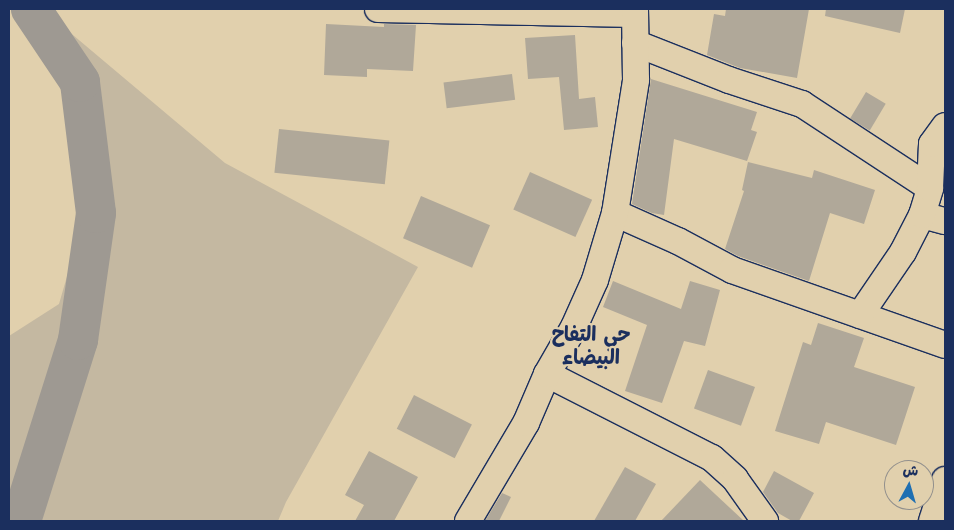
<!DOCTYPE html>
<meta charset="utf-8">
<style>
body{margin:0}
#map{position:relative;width:954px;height:530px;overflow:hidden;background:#e1d0ad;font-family:"Comic Neue","Playpen Sans Arabic",sans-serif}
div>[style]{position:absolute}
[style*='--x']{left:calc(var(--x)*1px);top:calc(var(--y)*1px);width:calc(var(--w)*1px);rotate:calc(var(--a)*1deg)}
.green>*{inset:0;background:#c4b8a1}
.river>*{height:40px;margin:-20px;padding:0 20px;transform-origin:20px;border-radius:20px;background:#9e9992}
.building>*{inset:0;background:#b0a899;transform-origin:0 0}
.roads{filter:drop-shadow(1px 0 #1b2f5e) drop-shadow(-1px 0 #1b2f5e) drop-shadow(0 1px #1b2f5e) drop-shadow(0 -1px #1b2f5e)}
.minor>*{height:26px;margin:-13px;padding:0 13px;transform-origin:13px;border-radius:13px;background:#e1d0ad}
span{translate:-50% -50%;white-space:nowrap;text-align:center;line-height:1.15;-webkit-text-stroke:4.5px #e1d0ad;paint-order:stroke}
.district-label{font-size:20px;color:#1b2f5e;font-weight:700}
.frame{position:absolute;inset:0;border:10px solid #1b2f5e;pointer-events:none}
.north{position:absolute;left:884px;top:460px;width:50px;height:50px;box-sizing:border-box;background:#e1d0ad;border:1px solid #92908d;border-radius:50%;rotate:6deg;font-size:14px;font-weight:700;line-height:20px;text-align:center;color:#1b2f5e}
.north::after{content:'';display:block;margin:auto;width:18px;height:22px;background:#1f6fb2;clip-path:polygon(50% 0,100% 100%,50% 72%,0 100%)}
</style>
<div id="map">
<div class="green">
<div style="clip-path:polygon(48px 14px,225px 163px,418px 267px,286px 502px,278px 521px,9px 521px,9px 336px,59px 304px,81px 228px,79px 149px)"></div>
</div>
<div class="river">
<div style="--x:21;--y:521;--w:190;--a:-72.5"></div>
<div style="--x:78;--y:340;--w:128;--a:-81.9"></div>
<div style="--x:96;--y:213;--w:132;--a:-97"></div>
<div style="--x:80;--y:82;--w:88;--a:-123.9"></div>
</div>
<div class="building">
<div style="clip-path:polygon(726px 9px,809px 9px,797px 78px,740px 68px,707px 55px,714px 14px,725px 16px)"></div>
<div style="clip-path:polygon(826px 9px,905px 9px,900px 33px,825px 16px)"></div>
<div style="clip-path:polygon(326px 24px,384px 27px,384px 24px,416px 25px,413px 71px,367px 69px,367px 77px,324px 75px)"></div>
<div style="clip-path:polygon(575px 35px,579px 99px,595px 97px,598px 127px,564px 130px,559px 77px,528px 79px,525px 38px)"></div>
<div style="left:512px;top:74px;width:26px;height:69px;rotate:83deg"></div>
<div style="clip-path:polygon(651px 79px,757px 112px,751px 130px,757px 132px,747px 161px,674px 139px,664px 215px,652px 213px,632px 204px)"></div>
<div style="left:866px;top:92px;width:23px;height:31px;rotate:31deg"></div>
<div style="left:279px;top:129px;width:111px;height:44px;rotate:6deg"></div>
<div style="clip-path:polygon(748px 162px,812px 178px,814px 170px,875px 190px,864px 224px,830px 213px,809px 281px,738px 256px,725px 249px,744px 191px,742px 190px)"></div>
<div style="left:530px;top:172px;width:68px;height:41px;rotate:24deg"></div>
<div style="left:421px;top:196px;width:75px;height:46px;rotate:23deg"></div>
<div style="clip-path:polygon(613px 281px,681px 309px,690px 281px,720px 290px,705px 346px,684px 341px,662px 403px,625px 391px,647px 325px,603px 307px)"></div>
<div style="clip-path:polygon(818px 323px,864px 338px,854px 367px,915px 387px,896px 445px,826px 422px,819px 444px,775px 431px,803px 342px,811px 345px)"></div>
<div style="left:708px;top:370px;width:50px;height:41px;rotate:20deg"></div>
<div style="left:414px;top:395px;width:65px;height:38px;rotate:27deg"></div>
<div style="clip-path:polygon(369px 451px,418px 477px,394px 521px,355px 521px,364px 505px,345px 495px)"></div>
<div style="clip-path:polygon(625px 467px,656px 484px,635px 521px,594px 521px)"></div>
<div style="clip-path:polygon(774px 471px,814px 493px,799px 521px,792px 521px,778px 513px,763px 492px)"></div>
<div style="clip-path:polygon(700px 480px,744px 521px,661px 521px)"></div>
<div style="clip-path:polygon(502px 493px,511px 497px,499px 521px,485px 521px)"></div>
</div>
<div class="roads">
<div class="minor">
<div style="--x:378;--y:9;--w:257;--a:1.1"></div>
<div style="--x:635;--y:43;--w:101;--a:21.5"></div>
<div style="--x:729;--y:80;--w:77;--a:18.2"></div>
<div style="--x:802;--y:104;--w:153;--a:33.3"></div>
<div style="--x:615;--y:213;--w:69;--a:24"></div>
<div style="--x:678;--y:241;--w:61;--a:28.2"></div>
<div style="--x:732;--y:270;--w:226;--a:19.4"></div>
<div style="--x:922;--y:215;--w:24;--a:15"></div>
<div style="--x:860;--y:315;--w:76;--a:-55.7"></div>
<div style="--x:903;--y:252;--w:42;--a:-62.8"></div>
<div style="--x:922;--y:215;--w:28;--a:-73"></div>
<div style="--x:930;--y:188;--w:44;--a:-87.4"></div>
<div style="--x:932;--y:144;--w:22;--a:-54"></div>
<div style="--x:547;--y:374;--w:185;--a:27"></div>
<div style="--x:712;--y:458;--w:31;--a:42"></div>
<div style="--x:735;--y:479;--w:52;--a:54.5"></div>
<div style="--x:468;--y:521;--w:114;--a:-59.4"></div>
<div style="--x:526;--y:423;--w:53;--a:-66.8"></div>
<div style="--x:547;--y:374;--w:54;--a:-60.1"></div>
<div style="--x:574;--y:327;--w:51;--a:-65.9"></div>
<div style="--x:595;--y:280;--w:70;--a:-73.4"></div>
<div style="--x:615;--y:213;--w:135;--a:-81"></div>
<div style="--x:636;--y:80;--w:71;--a:-90.8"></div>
<div style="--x:932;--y:521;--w:43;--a:-72.4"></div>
</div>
</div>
<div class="district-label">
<span style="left:591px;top:346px">حي التفاح<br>البيضاء</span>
</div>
<div class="frame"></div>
<div class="north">ش</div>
</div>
